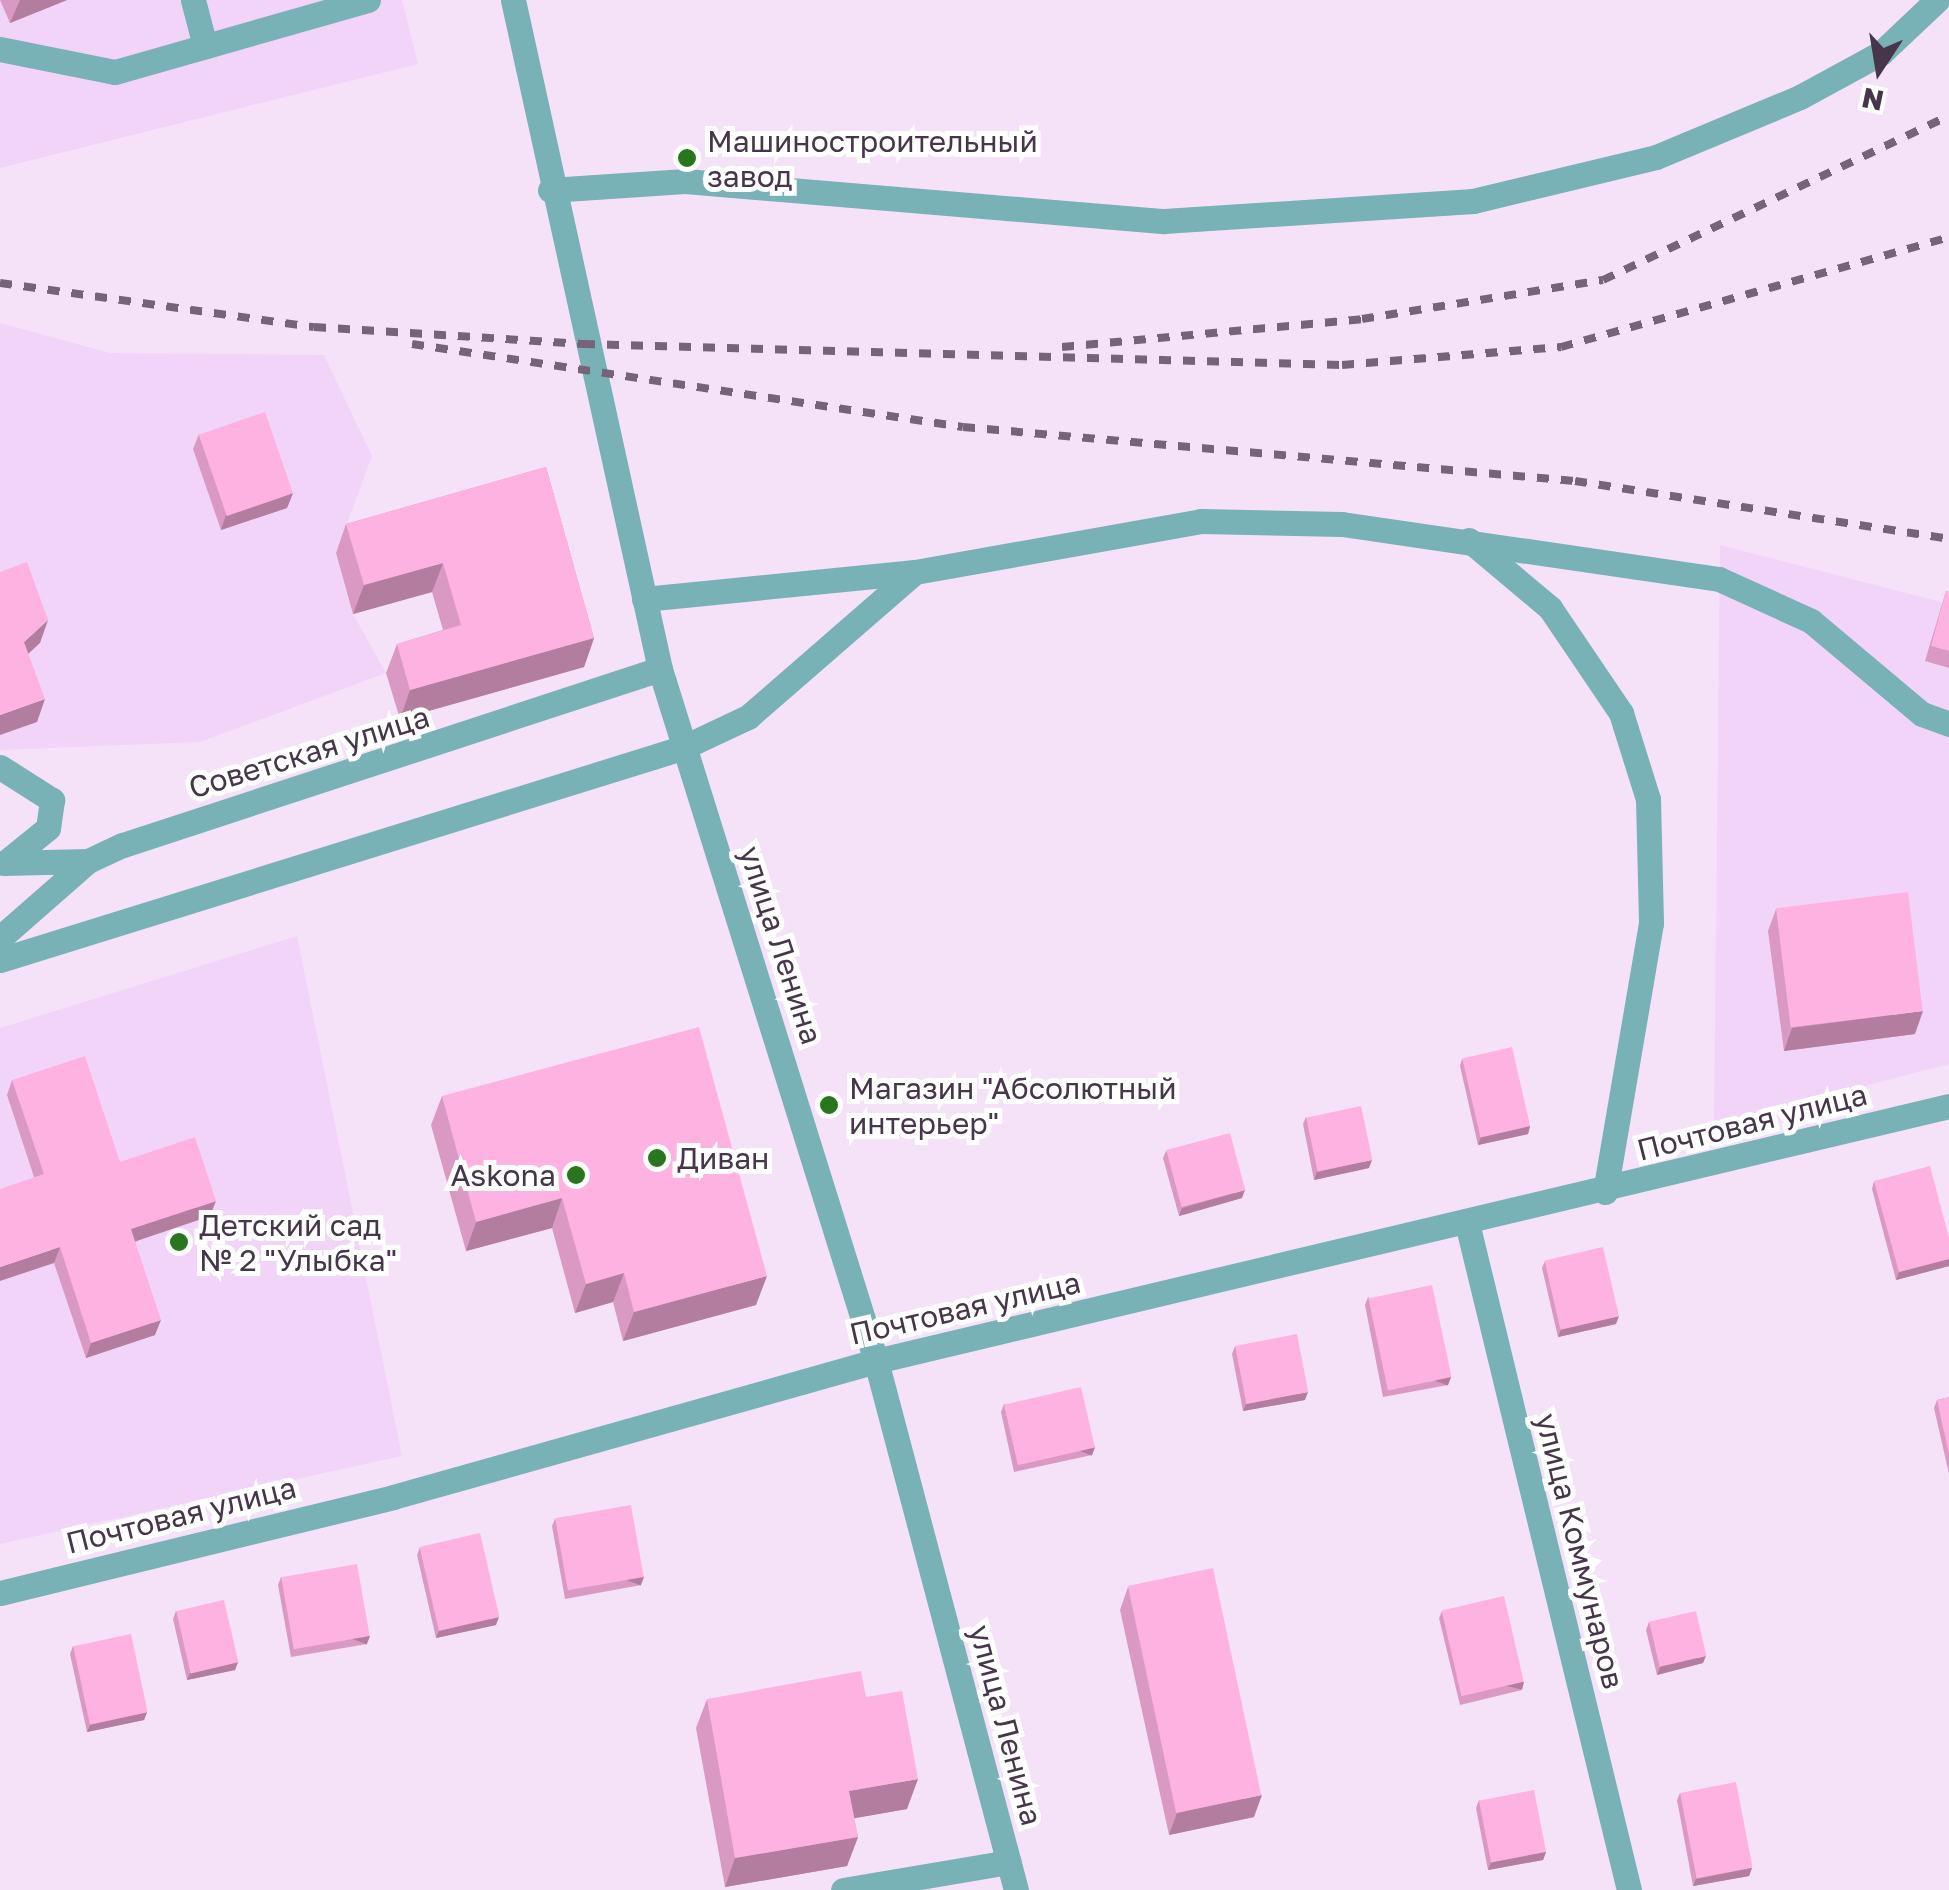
<!DOCTYPE html>
<meta charset="utf-8">
<style>
body{margin:0}
#map{position:relative;width:1949px;height:1890px;overflow:hidden;background:#f5e2f8;font-family:"Golos Text",sans-serif}
div>[style]{position:absolute}
[style*='--x']{left:calc(var(--x)*1px);top:calc(var(--y)*1px);width:calc(var(--w)*1px);rotate:calc(var(--a)*1deg)}
.built>*{inset:0;background:#f2d4f8}
.minor>*{height:25px;margin:-12.5px;padding:0 12.5px;transform-origin:12.5px;border-radius:12.5px;background:#78b2b6}
.rail>*{height:8px;margin-top:-4px;transform-origin:0;background:repeating-linear-gradient(90deg,#756379 0 12px,transparent 0 24px)}
.wall>*{inset:0;background:#da99c2}
.shaded-wall>*{inset:0;background:#b27d9e;transform-origin:0 0}
.building>*{inset:0;background:#feb2e2;transform-origin:0 0}
.dots>*{width:28px;height:28px;translate:-50% -50%;box-sizing:border-box;border:5px solid #fff;border-radius:50%}
span{translate:-50% -50%;white-space:nowrap;text-align:center;line-height:1.15;-webkit-text-stroke:10px #fff;paint-order:stroke}
.poi-label{font-size:30px;color:#47354b}
.left{translate:0 -50%;text-align:left}
.right{translate:-100% -50%;text-align:right}
.street-label{font-size:30px;color:#47354b}
.north{position:absolute;left:1829px;top:20px;width:100px;height:100px;-webkit-text-stroke:8px #fff;paint-order:stroke;rotate:192deg;font-size:28px;font-weight:700;line-height:40px;text-align:center;color:#47354b}
.north::after{content:'';display:block;margin:auto;width:35px;height:45px;background:#47354b;clip-path:polygon(50% 0,100% 100%,50% 72%,0 100%)}
</style>
<div id="map">
<div class="built">
<div style="clip-path:polygon(0 0,402px 0,418px 64px,0 168px)"></div>
<div style="clip-path:polygon(0 323px,110px 353px,324px 355px,372px 456px,336px 553px,353px 614px,386px 673px,200px 742px,0 750px)"></div>
<div style="clip-path:polygon(1720px 545px,1949px 604px,1949px 1064px,1714px 1125px)"></div>
<div style="clip-path:polygon(297px 936px,402px 1456px,0 1544px,0 1028px)"></div>
</div>
<div class="minor">
<div style="--x:193;--y:0;--w:48;--a:75.4"></div>
<div style="--x:513;--y:0;--w:685;--a:77.61"></div>
<div style="--x:660;--y:669;--w:725;--a:72.66"></div>
<div style="--x:876;--y:1361;--w:547;--a:75.18"></div>
<div style="--x:0;--y:49;--w:117;--a:11.3"></div>
<div style="--x:115;--y:72;--w:263;--a:-15.9"></div>
<div style="--x:550;--y:190;--w:135;--a:-3.8"></div>
<div style="--x:685;--y:181;--w:481;--a:4.8"></div>
<div style="--x:1164;--y:221;--w:310;--a:-3.7"></div>
<div style="--x:1473;--y:201;--w:188;--a:-13.5"></div>
<div style="--x:1656;--y:157;--w:156;--a:-22.6"></div>
<div style="--x:1800;--y:97;--w:92;--a:-28.5"></div>
<div style="--x:1881;--y:53;--w:77;--a:-43.4"></div>
<div style="--x:1469;--y:540;--w:106;--a:40"></div>
<div style="--x:1550;--y:608;--w:127;--a:55.9"></div>
<div style="--x:1621;--y:713;--w:90;--a:72.6"></div>
<div style="--x:1648;--y:799;--w:124;--a:88.6"></div>
<div style="--x:1651;--y:923;--w:273;--a:99.7"></div>
<div style="--x:644;--y:599;--w:272;--a:-5.7"></div>
<div style="--x:915;--y:572;--w:291;--a:-10.1"></div>
<div style="--x:1201;--y:521;--w:141;--a:1.2"></div>
<div style="--x:1342;--y:524;--w:381;--a:8.3"></div>
<div style="--x:1719;--y:579;--w:101;--a:24.5"></div>
<div style="--x:1811;--y:621;--w:145;--a:40"></div>
<div style="--x:1922;--y:714;--w:29;--a:20"></div>
<div style="--x:0;--y:767;--w:62;--a:32.4"></div>
<div style="--x:52;--y:800;--w:28;--a:98"></div>
<div style="--x:48;--y:828;--w:55;--a:140.9"></div>
<div style="--x:3;--y:863;--w:85;--a:-1.3"></div>
<div style="--x:0;--y:938;--w:117;--a:-41.2"></div>
<div style="--x:88;--y:861;--w:38;--a:-25"></div>
<div style="--x:123;--y:845;--w:565;--a:-18.15"></div>
<div style="--x:0;--y:960;--w:714;--a:-17.27"></div>
<div style="--x:682;--y:748;--w:73;--a:-25.2"></div>
<div style="--x:748;--y:717;--w:221;--a:-41"></div>
<div style="--x:1468;--y:1227;--w:682;--a:76.35"></div>
<div style="--x:0;--y:1593;--w:405;--a:-13.7"></div>
<div style="--x:393;--y:1497;--w:502;--a:-15.73"></div>
<div style="--x:876;--y:1361;--w:1103;--a:-13.37"></div>
<div style="--x:843;--y:1890;--w:168;--a:-9.6"></div>
</div>
<div class="rail">
<div style="--x:0;--y:283;--w:317;--a:8"></div>
<div style="--x:314;--y:327;--w:270;--a:3.6"></div>
<div style="--x:583;--y:344;--w:759;--a:1.58"></div>
<div style="--x:1342;--y:365;--w:220;--a:-4.7"></div>
<div style="--x:1561;--y:347;--w:403;--a:-15.8"></div>
<div style="--x:412;--y:344;--w:557;--a:8.57"></div>
<div style="--x:963;--y:427;--w:614;--a:5.04"></div>
<div style="--x:1575;--y:481;--w:378;--a:8.8"></div>
<div style="--x:1062;--y:347;--w:301;--a:-5.3"></div>
<div style="--x:1362;--y:319;--w:244;--a:-9.2"></div>
<div style="--x:1603;--y:280;--w:383;--a:-25.4"></div>
</div>
<div class="wall">
<div style="clip-path:polygon(0 0,67px 0,10px 23px)"></div>
<div style="clip-path:polygon(199px 434px,293px 493px,287px 508px,221px 530px,193px 449px)"></div>
<div style="clip-path:polygon(546px 467px,594px 638px,584px 667px,400px 719px,386px 673px,397px 644px,443px 630px,432px 592px,353px 614px,336px 553px,346px 524px)"></div>
<div style="clip-path:polygon(1946px 591px,1949px 592px,1949px 668px,1925px 661px)"></div>
<div style="clip-path:polygon(1776px 909px,1915px 1034px,1784px 1051px,1768px 931px)"></div>
<div style="clip-path:polygon(1462px 1059px,1530px 1126px,1528px 1134px,1478px 1145px,1460px 1066px)"></div>
<div style="clip-path:polygon(12px 1080px,120px 1162px,210px 1216px,135px 1241px,155px 1335px,86px 1358px,54px 1263px,34px 1177px,7px 1095px)"></div>
<div style="clip-path:polygon(442px 1096px,756px 1305px,623px 1341px,613px 1302px,575px 1313px,552px 1228px,466px 1251px,431px 1125px)"></div>
<div style="clip-path:polygon(1306px 1117px,1369px 1168px,1314px 1180px,1303px 1124px)"></div>
<div style="clip-path:polygon(1166px 1151px,1242px 1198px,1179px 1216px,1163px 1158px)"></div>
<div style="clip-path:polygon(1874px 1181px,1949px 1238px,1949px 1266px,1896px 1280px,1872px 1189px)"></div>
<div style="clip-path:polygon(1545px 1261px,1616px 1324px,1558px 1337px,1542px 1268px)"></div>
<div style="clip-path:polygon(1368px 1297px,1451px 1377px,1448px 1385px,1383px 1397px,1365px 1305px)"></div>
<div style="clip-path:polygon(1235px 1346px,1305px 1400px,1243px 1411px,1232px 1354px)"></div>
<div style="clip-path:polygon(1949px 1397px,1949px 1474px,1934px 1408px,1937px 1400px)"></div>
<div style="clip-path:polygon(1004px 1404px,1095px 1447px,1092px 1455px,1014px 1472px,1001px 1412px)"></div>
<div style="clip-path:polygon(555px 1519px,641px 1585px,565px 1599px,552px 1526px)"></div>
<div style="clip-path:polygon(420px 1547px,496px 1625px,436px 1638px,417px 1555px)"></div>
<div style="clip-path:polygon(281px 1577px,367px 1644px,291px 1657px,278px 1585px)"></div>
<div style="clip-path:polygon(1128px 1587px,1254px 1817px,1169px 1835px,1120px 1610px)"></div>
<div style="clip-path:polygon(176px 1611px,238px 1662px,235px 1670px,187px 1680px,173px 1619px)"></div>
<div style="clip-path:polygon(1442px 1611px,1522px 1690px,1460px 1705px,1439px 1618px)"></div>
<div style="clip-path:polygon(1649px 1622px,1703px 1663px,1657px 1675px,1646px 1630px)"></div>
<div style="clip-path:polygon(73px 1646px,147px 1712px,144px 1720px,87px 1732px,70px 1654px)"></div>
<div style="clip-path:polygon(866px 1697px,907px 1809px,854px 1818px,858px 1837px,847px 1866px,725px 1887px,696px 1728px,707px 1699px)"></div>
<div style="clip-path:polygon(1680px 1793px,1752px 1868px,1749px 1876px,1693px 1886px,1677px 1800px)"></div>
<div style="clip-path:polygon(1479px 1800px,1546px 1852px,1543px 1860px,1488px 1870px,1476px 1808px)"></div>
</div>
<div class="shaded-wall">
<div style="clip-path:polygon(20px 0,67px 0,10px 23px)"></div>
<div style="clip-path:polygon(293px 493px,287px 508px,221px 530px,226px 515px)"></div>
<div style="clip-path:polygon(443px 563px,432px 592px,353px 614px,364px 585px)"></div>
<div style="clip-path:polygon(48px 620px,40px 643px,16px 665px,24px 642px)"></div>
<div style="clip-path:polygon(594px 638px,584px 667px,400px 719px,410px 690px)"></div>
<div style="clip-path:polygon(45px 699px,37px 722px,0 735px,0 715px)"></div>
<div style="clip-path:polygon(1923px 1011px,1915px 1034px,1784px 1051px,1792px 1028px)"></div>
<div style="clip-path:polygon(1530px 1126px,1528px 1134px,1478px 1145px,1481px 1137px)"></div>
<div style="clip-path:polygon(1372px 1160px,1369px 1168px,1314px 1180px,1317px 1172px)"></div>
<div style="clip-path:polygon(1245px 1190px,1242px 1198px,1179px 1216px,1182px 1208px)"></div>
<div style="clip-path:polygon(562px 1198px,552px 1228px,466px 1251px,476px 1222px)"></div>
<div style="clip-path:polygon(216px 1201px,210px 1216px,125px 1245px,131px 1229px)"></div>
<div style="clip-path:polygon(60px 1247px,54px 1263px,0 1281px,0 1267px)"></div>
<div style="clip-path:polygon(1949px 1259px,1949px 1266px,1896px 1280px,1899px 1272px)"></div>
<div style="clip-path:polygon(624px 1273px,613px 1302px,575px 1313px,586px 1284px)"></div>
<div style="clip-path:polygon(767px 1276px,756px 1305px,623px 1341px,634px 1312px)"></div>
<div style="clip-path:polygon(1619px 1316px,1616px 1324px,1558px 1337px,1561px 1329px)"></div>
<div style="clip-path:polygon(161px 1320px,155px 1335px,86px 1358px,91px 1343px)"></div>
<div style="left:1451px;top:1377px;width:9px;height:66px;rotate:111deg"></div>
<div style="clip-path:polygon(1308px 1392px,1305px 1400px,1243px 1411px,1246px 1404px)"></div>
<div style="left:1095px;top:1447px;width:9px;height:80px;rotate:111deg"></div>
<div style="left:644px;top:1577px;width:9px;height:77px;rotate:111deg"></div>
<div style="clip-path:polygon(499px 1617px,496px 1625px,436px 1638px,439px 1631px)"></div>
<div style="left:370px;top:1636px;width:9px;height:77px;rotate:111deg"></div>
<div style="clip-path:polygon(1706px 1656px,1703px 1663px,1657px 1675px,1660px 1667px)"></div>
<div style="clip-path:polygon(238px 1662px,235px 1670px,187px 1680px,190px 1673px)"></div>
<div style="left:1524px;top:1682px;width:8px;height:64px;rotate:104deg"></div>
<div style="clip-path:polygon(147px 1712px,144px 1720px,87px 1732px,90px 1725px)"></div>
<div style="clip-path:polygon(918px 1779px,907px 1809px,839px 1821px,849px 1791px)"></div>
<div style="clip-path:polygon(1262px 1795px,1254px 1817px,1169px 1835px,1177px 1813px)"></div>
<div style="clip-path:polygon(858px 1837px,847px 1866px,725px 1887px,735px 1858px)"></div>
<div style="clip-path:polygon(1546px 1852px,1543px 1860px,1488px 1870px,1491px 1862px)"></div>
<div style="clip-path:polygon(1752px 1868px,1749px 1876px,1693px 1886px,1696px 1879px)"></div>
</div>
<div class="building">
<div style="left:265px;top:412px;width:86px;height:70px;rotate:71deg"></div>
<div style="clip-path:polygon(546px 467px,594px 638px,410px 690px,397px 644px,461px 625px,443px 563px,364px 585px,346px 524px)"></div>
<div style="clip-path:polygon(27px 562px,48px 620px,24px 642px,45px 699px,0 715px,0 572px)"></div>
<div style="clip-path:polygon(1946px 591px,1949px 592px,1949px 651px,1931px 646px)"></div>
<div style="left:1908px;top:892px;width:120px;height:133px;rotate:83deg"></div>
<div style="clip-path:polygon(699px 1027px,767px 1276px,634px 1312px,624px 1273px,586px 1284px,562px 1198px,476px 1222px,442px 1096px)"></div>
<div style="left:1512px;top:1047px;width:81px;height:51px;rotate:77deg"></div>
<div style="clip-path:polygon(85px 1056px,120px 1162px,195px 1137px,216px 1201px,131px 1229px,161px 1320px,91px 1343px,60px 1247px,0 1267px,0 1189px,44px 1174px,12px 1080px)"></div>
<div style="left:1361px;top:1106px;width:55px;height:56px;rotate:78deg"></div>
<div style="left:1230px;top:1133px;width:59px;height:66px;rotate:75deg"></div>
<div style="clip-path:polygon(1930px 1166px,1949px 1238px,1949px 1259px,1899px 1272px,1874px 1181px)"></div>
<div style="left:1603px;top:1247px;width:71px;height:60px;rotate:77deg"></div>
<div style="left:1432px;top:1285px;width:94px;height:65px;rotate:78deg"></div>
<div style="left:1297px;top:1334px;width:59px;height:63px;rotate:79deg"></div>
<div style="left:1081px;top:1387px;width:62px;height:79px;rotate:77deg"></div>
<div style="clip-path:polygon(1949px 1397px,1949px 1454px,1937px 1400px)"></div>
<div style="left:631px;top:1505px;width:73px;height:77px;rotate:80deg"></div>
<div style="left:480px;top:1533px;width:86px;height:62px;rotate:77deg"></div>
<div style="left:357px;top:1564px;width:73px;height:77px;rotate:80deg"></div>
<div style="left:1213px;top:1568px;width:232px;height:87px;rotate:78deg"></div>
<div style="left:1504px;top:1596px;width:88px;height:64px;rotate:77deg"></div>
<div style="left:224px;top:1600px;width:64px;height:49px;rotate:77deg"></div>
<div style="left:1696px;top:1611px;width:46px;height:48px;rotate:77deg"></div>
<div style="left:131px;top:1634px;width:80px;height:59px;rotate:78deg"></div>
<div style="clip-path:polygon(861px 1671px,866px 1697px,902px 1691px,918px 1779px,849px 1791px,858px 1837px,735px 1858px,707px 1699px)"></div>
<div style="left:1736px;top:1782px;width:87px;height:57px;rotate:79deg"></div>
<div style="left:1534px;top:1790px;width:63px;height:56px;rotate:79deg"></div>
</div>
<div class="dots">
<div style="left:687px;top:158px;background:#28761d"></div>
<div style="left:829px;top:1105px;background:#28761d"></div>
<div style="left:657px;top:1158px;background:#28761d"></div>
<div style="left:576px;top:1175px;background:#28761d"></div>
<div style="left:179px;top:1242px;background:#28761d"></div>
</div>
<div class="poi-label">
<span class="left" style="left:707px;top:158px">Машиностроительный<br>завод</span>
<span class="left" style="left:849px;top:1105px">Магазин "Абсолютный<br>интерьер"</span>
<span class="left" style="left:677px;top:1158px">Диван</span>
<span class="right" style="left:556px;top:1175px">Askona</span>
<span class="left" style="left:199px;top:1242px">Детский сад<br>№ 2 "Улыбка"</span>
</div>
<div class="street-label">
<span style="left:309px;top:752px;rotate:-17deg">Советская улица</span>
<span style="left:781px;top:945px;rotate:72deg">улица Ленина</span>
<span style="left:1752px;top:1122px;rotate:-14deg">Почтовая улица</span>
<span style="left:965px;top:1308px;rotate:-13deg">Почтовая улица</span>
<span style="left:181px;top:1515px;rotate:-14deg">Почтовая улица</span>
<span style="left:1580px;top:1551px;rotate:76deg">улица Коммунаров</span>
<span style="left:1006px;top:1725px;rotate:75deg">улица Ленина</span>
</div>
<div class="north">N</div>
</div>
